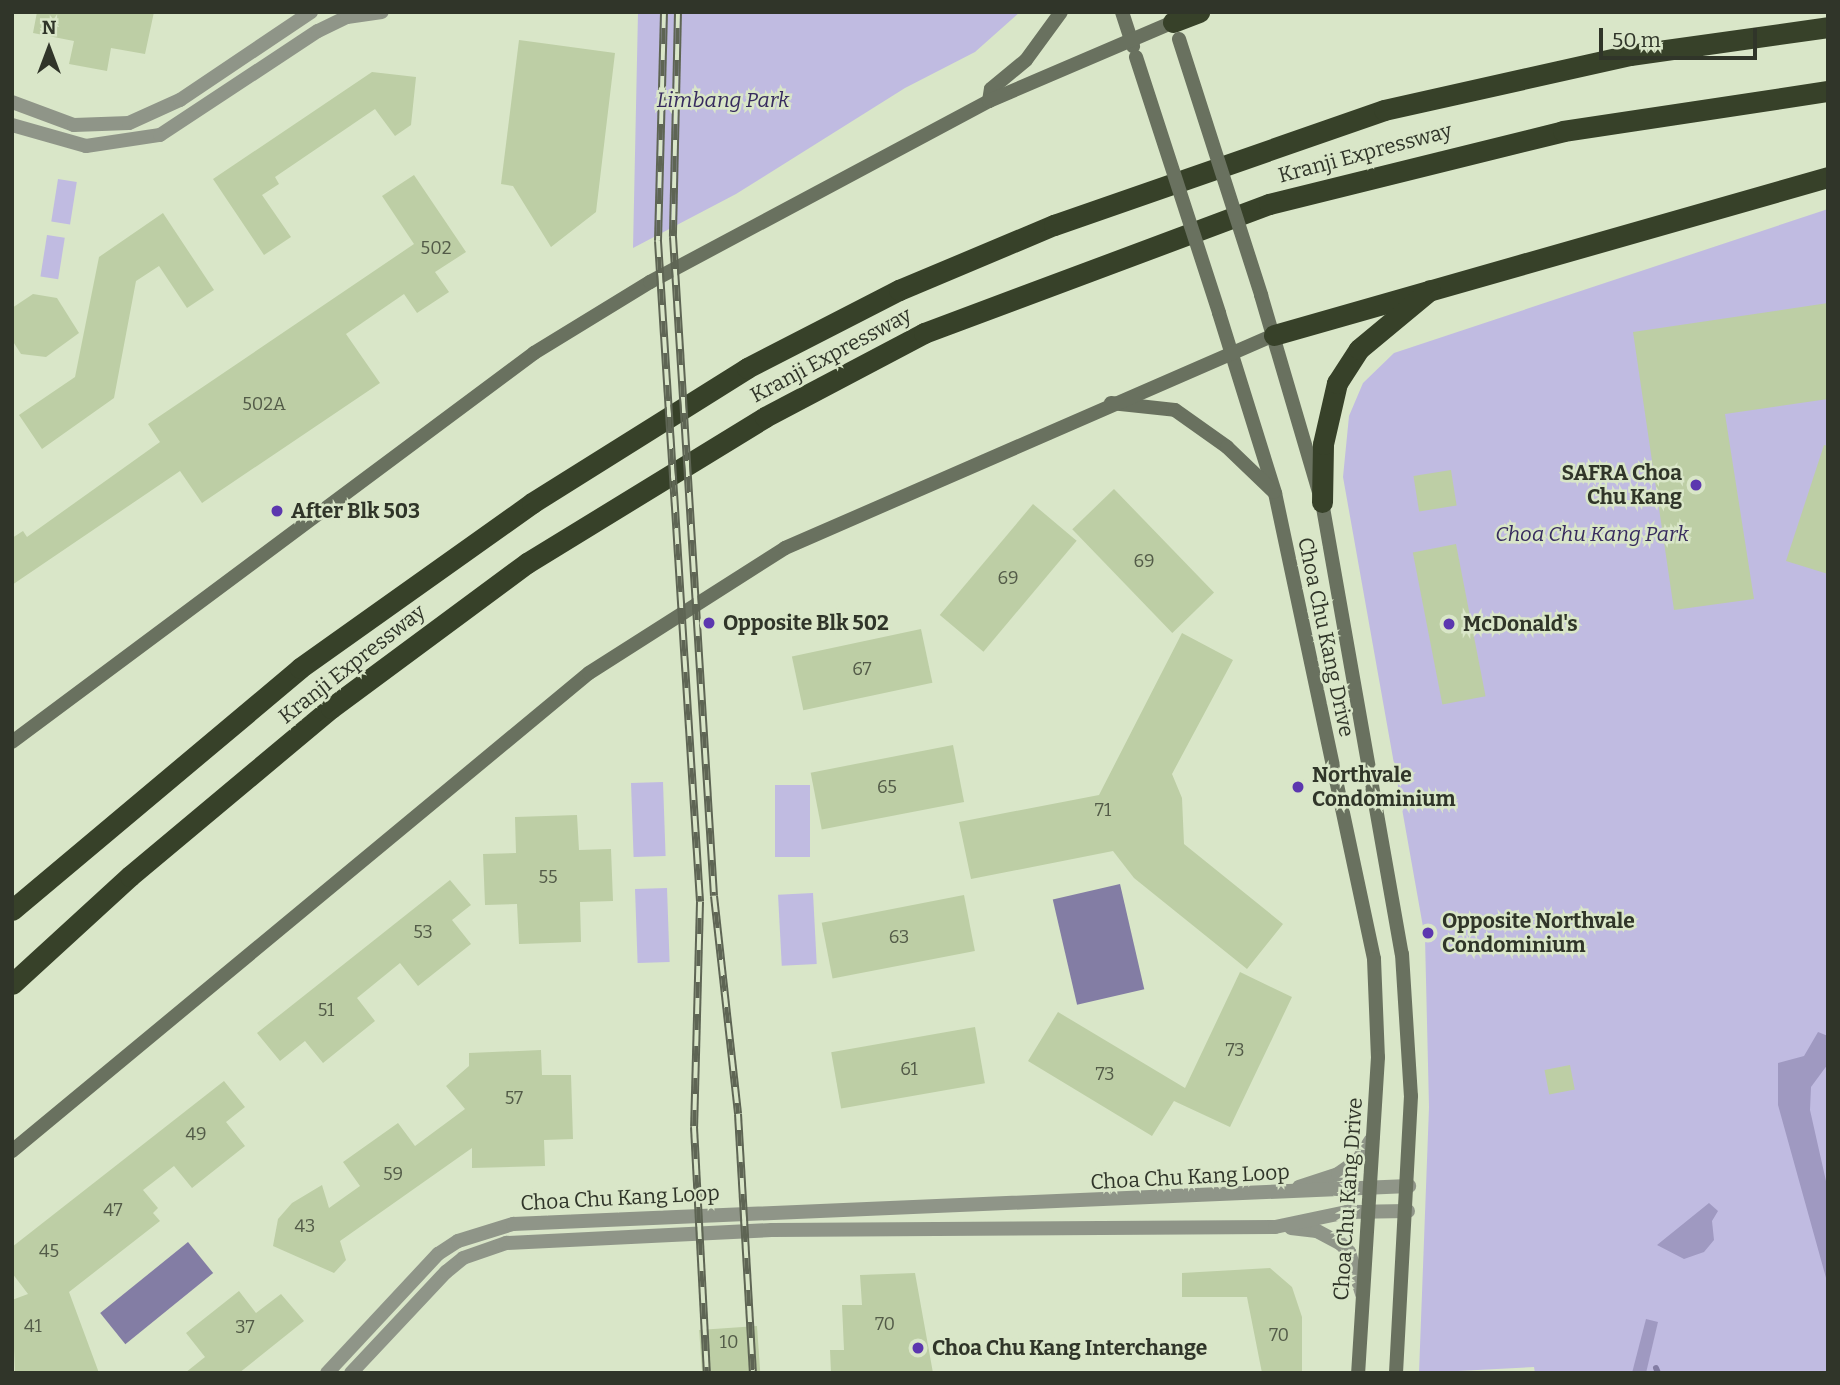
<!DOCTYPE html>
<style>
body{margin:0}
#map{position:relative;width:1840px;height:1385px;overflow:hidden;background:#d9e6c8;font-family:Bitter,serif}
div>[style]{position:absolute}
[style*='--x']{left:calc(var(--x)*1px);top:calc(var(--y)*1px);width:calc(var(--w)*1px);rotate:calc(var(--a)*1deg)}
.green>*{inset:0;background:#c0bbe1;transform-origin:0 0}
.forest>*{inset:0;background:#9f99c1}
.water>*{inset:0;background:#837da4;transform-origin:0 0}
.stream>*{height:6px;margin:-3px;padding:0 3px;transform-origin:3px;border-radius:3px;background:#837da4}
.building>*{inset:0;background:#bdcea5;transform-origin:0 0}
.street>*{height:14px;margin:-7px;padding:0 7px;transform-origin:7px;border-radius:7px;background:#8f9588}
.secondary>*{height:14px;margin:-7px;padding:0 7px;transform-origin:7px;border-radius:7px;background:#69715f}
.highway>*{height:21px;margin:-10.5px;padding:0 10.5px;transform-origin:10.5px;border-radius:10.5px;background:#374129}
.rail>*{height:8px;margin-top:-4px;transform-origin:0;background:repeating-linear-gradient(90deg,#d9e6c8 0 16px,#5e6554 0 32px);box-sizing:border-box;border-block:2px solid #5e6554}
.secondary-bridge>*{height:14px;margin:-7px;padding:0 7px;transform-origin:7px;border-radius:7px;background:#69715f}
.dots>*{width:19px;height:19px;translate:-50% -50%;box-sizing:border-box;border:4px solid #d9e6c8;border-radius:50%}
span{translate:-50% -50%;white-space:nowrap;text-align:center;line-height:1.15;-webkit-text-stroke:5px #d9e6c8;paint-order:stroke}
.number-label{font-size:18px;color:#535b48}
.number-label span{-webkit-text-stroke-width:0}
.park-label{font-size:21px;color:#372b5e;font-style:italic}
.street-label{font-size:21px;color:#303529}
.poi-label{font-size:21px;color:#303529;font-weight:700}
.right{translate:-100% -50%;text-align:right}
.left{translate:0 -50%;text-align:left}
.frame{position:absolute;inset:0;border:14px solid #303529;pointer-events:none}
.north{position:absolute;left:14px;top:14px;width:70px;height:70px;-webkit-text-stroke:5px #d9e6c8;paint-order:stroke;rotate:0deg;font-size:19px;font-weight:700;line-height:28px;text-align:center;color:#303529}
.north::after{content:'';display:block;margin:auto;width:24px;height:32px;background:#303529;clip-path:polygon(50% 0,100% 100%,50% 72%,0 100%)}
.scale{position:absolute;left:1599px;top:28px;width:158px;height:32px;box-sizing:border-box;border:4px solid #303529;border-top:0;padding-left:9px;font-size:21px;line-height:24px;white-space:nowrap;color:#303529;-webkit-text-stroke:5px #d9e6c8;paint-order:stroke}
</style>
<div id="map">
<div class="green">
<div style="clip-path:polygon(638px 12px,1020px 12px,975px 52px,905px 88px,736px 194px,633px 248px)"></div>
<div style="left:58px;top:179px;width:19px;height:43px;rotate:9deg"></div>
<div style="clip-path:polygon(1828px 209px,1828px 1373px,1535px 1373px,1534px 1367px,1419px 1373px,1429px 1107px,1425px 938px,1343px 477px,1349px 416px,1363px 383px,1394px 353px)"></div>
<div style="left:47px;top:235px;width:18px;height:42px;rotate:9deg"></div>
<div style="left:663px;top:782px;width:74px;height:32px;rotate:88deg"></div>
<div style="left:775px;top:785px;width:35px;height:72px"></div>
<div style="left:667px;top:888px;width:74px;height:32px;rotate:88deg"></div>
<div style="left:813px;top:893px;width:71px;height:35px;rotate:87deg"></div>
</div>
<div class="forest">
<div style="clip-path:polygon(1818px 1032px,1828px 1036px,1828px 1064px,1811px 1087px,1810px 1110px,1828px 1190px,1828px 1285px,1778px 1105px,1778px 1063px,1804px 1056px)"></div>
<div style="clip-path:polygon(1709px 1203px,1718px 1211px,1712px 1221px,1714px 1240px,1704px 1252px,1684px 1259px,1657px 1245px)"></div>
<div style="clip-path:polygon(1646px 1319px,1658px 1322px,1646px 1373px,1632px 1373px)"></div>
</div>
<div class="water">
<div style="left:1120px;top:884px;width:108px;height:69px;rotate:77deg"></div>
<div style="left:188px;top:1242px;width:40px;height:113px;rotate:51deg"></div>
</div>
<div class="stream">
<div style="--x:1656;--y:1368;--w:5;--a:68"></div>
</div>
<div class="building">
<div style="clip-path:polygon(37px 12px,154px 12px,145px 54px,111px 48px,107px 71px,69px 64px,74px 41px,33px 33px)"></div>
<div style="clip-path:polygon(519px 40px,615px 53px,596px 212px,551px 247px,513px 186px,501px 184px)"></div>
<div style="clip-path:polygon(372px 72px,416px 77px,411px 125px,395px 136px,375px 109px,275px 177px,279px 184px,262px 195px,291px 237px,264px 255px,213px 179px)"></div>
<div style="clip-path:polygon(414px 175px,466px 252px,435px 272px,449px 292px,417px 313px,404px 294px,346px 334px,380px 383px,202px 503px,180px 471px,12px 585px,12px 538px,23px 531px,27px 537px,160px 442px,148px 424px,414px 244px,382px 196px)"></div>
<div style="clip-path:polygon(163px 213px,214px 290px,187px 308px,159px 266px,136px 281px,114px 398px,42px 449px,19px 415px,75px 377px,99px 257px)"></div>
<div style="clip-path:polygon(33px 294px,57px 298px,79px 333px,46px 357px,21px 354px,12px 340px,12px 308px)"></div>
<div style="clip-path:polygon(1828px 303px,1828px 399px,1725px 414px,1754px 599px,1674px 610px,1633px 332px)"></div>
<div style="clip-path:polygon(1824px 445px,1828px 446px,1828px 574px,1786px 561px)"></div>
<div style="left:1451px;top:470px;width:36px;height:38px;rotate:81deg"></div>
<div style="left:1114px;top:489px;width:144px;height:58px;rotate:46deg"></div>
<div style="left:1033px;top:504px;width:57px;height:145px;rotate:40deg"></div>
<div style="left:1456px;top:544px;width:155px;height:44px;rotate:79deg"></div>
<div style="left:921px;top:629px;width:55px;height:132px;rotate:78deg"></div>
<div style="clip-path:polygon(1182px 633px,1233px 660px,1172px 774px,1182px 798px,1184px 844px,1283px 924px,1247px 969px,1134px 878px,1113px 851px,971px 879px,959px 822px,1099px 795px)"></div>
<div style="left:953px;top:745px;width:58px;height:145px;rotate:79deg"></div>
<div style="clip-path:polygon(577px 815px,579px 850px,611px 849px,613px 901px,580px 902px,581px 942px,519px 944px,517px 904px,485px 905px,483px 854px,516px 853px,515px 817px)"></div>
<div style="clip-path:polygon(450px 880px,471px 905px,452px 920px,471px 944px,418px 986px,400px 963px,357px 998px,375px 1021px,323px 1063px,305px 1041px,280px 1061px,257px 1033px)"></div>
<div style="left:964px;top:895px;width:57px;height:145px;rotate:79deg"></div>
<div style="clip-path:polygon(1240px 972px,1292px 997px,1230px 1127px,1174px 1101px,1152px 1136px,1028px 1061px,1058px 1012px,1185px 1088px)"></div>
<div style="left:975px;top:1027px;width:57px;height:146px;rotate:80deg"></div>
<div style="clip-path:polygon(541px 1050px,542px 1075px,571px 1075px,573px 1139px,544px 1140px,545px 1166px,472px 1168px,472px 1148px,340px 1241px,346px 1260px,334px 1273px,273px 1246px,278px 1219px,292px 1203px,322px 1185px,329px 1208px,360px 1186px,343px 1162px,398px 1123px,415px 1146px,465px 1109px,446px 1086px,469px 1066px,469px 1053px)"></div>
<div style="left:1570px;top:1065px;width:25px;height:26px;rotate:79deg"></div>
<div style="clip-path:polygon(224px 1081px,245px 1107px,226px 1122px,245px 1146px,192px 1188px,174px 1166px,143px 1190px,158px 1208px,153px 1213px,160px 1221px,69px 1292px,99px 1373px,15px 1373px,12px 1300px,28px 1294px,12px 1273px,12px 1247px)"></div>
<div style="clip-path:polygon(1270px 1268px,1292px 1287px,1302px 1317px,1302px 1373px,1262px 1373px,1247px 1297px,1182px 1297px,1182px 1273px)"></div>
<div style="clip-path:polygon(915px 1273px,933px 1373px,831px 1373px,830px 1350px,844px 1350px,842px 1305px,862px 1305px,860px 1275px)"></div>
<div style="clip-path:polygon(239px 1291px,256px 1313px,281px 1294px,304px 1321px,239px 1373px,185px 1373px,205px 1357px,186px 1333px)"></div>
<div style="left:757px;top:1326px;width:47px;height:58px;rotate:86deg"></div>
</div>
<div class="street">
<div style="--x:12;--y:102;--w:66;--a:20.4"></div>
<div style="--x:74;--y:125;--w:55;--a:-2.1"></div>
<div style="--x:129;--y:123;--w:56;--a:-24.3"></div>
<div style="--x:180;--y:100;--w:158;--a:-33.9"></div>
<div style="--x:12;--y:125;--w:77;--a:15.8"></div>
<div style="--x:86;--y:146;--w:75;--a:-8.5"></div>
<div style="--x:160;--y:135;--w:189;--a:-33.4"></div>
<div style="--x:318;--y:31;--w:32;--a:-26"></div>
<div style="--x:347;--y:17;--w:35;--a:-8"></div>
<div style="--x:1299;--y:1187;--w:41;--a:-18.4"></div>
<div style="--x:1338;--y:1174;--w:24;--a:-35"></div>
<div style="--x:1358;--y:1160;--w:27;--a:-57"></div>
<div style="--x:1291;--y:1228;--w:26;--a:7"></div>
<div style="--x:1317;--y:1231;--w:26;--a:28"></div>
<div style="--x:1340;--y:1243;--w:13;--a:45"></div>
<div style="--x:1349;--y:1252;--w:44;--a:72.8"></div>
<div style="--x:327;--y:1373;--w:163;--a:-47"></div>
<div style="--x:438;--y:1254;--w:24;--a:-33"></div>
<div style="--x:458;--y:1241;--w:58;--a:-17.2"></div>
<div style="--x:513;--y:1224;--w:897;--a:-2.43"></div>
<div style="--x:351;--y:1373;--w:139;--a:-46.8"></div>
<div style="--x:446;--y:1272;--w:22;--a:-39"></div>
<div style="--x:463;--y:1258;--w:46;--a:-19.2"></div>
<div style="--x:506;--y:1243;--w:266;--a:-2.8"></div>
<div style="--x:772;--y:1230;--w:503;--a:-0.34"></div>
<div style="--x:1275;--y:1227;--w:74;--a:-11.8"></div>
<div style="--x:1347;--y:1212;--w:61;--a:-0.9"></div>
</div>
<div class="secondary">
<div style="--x:1122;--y:12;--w:36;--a:72"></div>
<div style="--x:989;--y:101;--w:12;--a:-81"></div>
<div style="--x:991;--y:89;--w:45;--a:-39.6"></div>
<div style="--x:1026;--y:60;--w:59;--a:-53.9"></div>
<div style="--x:1261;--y:295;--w:216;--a:73.6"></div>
<div style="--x:1322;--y:502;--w:459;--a:80"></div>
<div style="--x:1402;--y:954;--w:142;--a:86.4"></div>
<div style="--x:1411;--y:1096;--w:277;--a:93.1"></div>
<div style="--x:1219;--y:313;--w:189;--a:72.7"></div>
<div style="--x:1275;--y:493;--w:476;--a:78"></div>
<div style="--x:1374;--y:959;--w:98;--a:87.7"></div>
<div style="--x:1378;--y:1057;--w:317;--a:93.6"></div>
<div style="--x:1111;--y:403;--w:64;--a:6.2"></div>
<div style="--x:1175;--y:410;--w:64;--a:35.4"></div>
<div style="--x:1227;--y:447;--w:65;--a:43.8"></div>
<div style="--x:12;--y:742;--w:651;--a:-36.69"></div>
<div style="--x:534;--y:353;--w:136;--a:-31.5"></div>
<div style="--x:650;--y:282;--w:384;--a:-28.1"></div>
<div style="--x:989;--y:101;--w:200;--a:-23.2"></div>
<div style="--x:12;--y:1151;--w:749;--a:-39.64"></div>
<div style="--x:589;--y:673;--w:232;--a:-32.5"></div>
<div style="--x:785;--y:548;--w:533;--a:-23.54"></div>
</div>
<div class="highway">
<div style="--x:1173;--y:22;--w:28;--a:-21"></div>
<div style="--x:1274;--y:335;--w:576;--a:-15.92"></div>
<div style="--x:1322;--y:502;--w:58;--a:-89"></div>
<div style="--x:1323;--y:444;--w:63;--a:-77.1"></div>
<div style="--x:1337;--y:383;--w:40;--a:-57.1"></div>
<div style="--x:1359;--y:349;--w:92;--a:-39.7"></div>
<div style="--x:12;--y:910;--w:376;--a:-40"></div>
<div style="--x:300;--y:668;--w:285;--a:-35.4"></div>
<div style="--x:532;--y:503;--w:254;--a:-32.1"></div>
<div style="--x:747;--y:368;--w:171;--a:-27.2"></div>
<div style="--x:899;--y:290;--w:168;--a:-22.8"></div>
<div style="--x:1054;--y:225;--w:349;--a:-19.2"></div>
<div style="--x:1384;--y:110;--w:252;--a:-12.6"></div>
<div style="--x:1630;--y:55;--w:200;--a:-8"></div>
<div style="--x:12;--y:984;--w:160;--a:-42.5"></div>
<div style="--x:130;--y:876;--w:262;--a:-39.9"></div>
<div style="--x:331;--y:708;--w:244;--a:-36.5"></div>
<div style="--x:527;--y:563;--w:279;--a:-31.5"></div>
<div style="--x:765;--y:417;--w:180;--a:-27.8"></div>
<div style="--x:924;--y:333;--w:368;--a:-20.5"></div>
<div style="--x:1269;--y:204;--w:303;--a:-13.9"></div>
<div style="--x:1563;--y:131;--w:268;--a:-8.6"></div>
</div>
<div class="rail">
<div style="--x:664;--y:12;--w:229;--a:91.5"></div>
<div style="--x:658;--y:241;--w:662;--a:86.36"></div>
<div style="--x:700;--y:902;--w:225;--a:91.5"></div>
<div style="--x:694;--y:1127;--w:246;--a:87"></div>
<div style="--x:678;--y:12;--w:225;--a:91.3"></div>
<div style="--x:673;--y:237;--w:660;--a:86.44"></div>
<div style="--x:714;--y:896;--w:219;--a:83.7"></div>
<div style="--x:738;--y:1114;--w:259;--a:86.7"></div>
</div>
<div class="secondary-bridge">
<div style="--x:1179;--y:39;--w:269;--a:72.2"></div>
<div style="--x:1136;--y:57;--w:269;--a:72"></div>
</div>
<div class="dots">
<div style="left:1696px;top:485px;background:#5c37af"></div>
<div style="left:277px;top:511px;background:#5c37af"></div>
<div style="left:709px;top:623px;background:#5c37af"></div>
<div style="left:1449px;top:624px;background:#5c37af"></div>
<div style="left:1298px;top:787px;background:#5c37af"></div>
<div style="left:1428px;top:933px;background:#5c37af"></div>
<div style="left:918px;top:1348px;background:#5c37af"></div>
</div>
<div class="number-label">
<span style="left:436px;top:248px">502</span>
<span style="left:264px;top:404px">502A</span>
<span style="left:1144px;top:561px">69</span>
<span style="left:1008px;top:578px">69</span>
<span style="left:862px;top:669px">67</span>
<span style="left:887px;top:787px">65</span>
<span style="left:1103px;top:810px">71</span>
<span style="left:548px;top:877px">55</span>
<span style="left:423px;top:932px">53</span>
<span style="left:899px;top:937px">63</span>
<span style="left:326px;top:1010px">51</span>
<span style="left:1235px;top:1050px">73</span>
<span style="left:909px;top:1069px">61</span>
<span style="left:1105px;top:1074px">73</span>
<span style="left:514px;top:1098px">57</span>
<span style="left:196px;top:1134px">49</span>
<span style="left:393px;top:1174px">59</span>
<span style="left:113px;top:1210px">47</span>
<span style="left:305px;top:1226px">43</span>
<span style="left:49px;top:1251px">45</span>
<span style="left:885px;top:1324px">70</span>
<span style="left:33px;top:1326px">41</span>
<span style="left:245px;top:1327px">37</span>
<span style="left:1279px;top:1335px">70</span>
<span style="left:729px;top:1342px">10</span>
</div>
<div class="park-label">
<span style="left:723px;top:100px">Limbang Park</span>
<span style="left:1592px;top:534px">Choa Chu Kang Park</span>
</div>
<div class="street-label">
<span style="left:1365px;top:153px;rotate:-15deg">Kranji Expressway</span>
<span style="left:831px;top:355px;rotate:-28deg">Kranji Expressway</span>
<span style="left:1326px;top:637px;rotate:78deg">Choa Chu Kang Drive</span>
<span style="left:352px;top:664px;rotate:-38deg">Kranji Expressway</span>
<span style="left:1190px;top:1177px;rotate:-3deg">Choa Chu Kang Loop</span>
<span style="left:620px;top:1198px;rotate:-3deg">Choa Chu Kang Loop</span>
<span style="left:1348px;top:1199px;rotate:-86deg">Choa Chu Kang Drive</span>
</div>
<div class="poi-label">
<span class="right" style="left:1682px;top:485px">SAFRA Choa<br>Chu Kang</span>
<span class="left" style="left:291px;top:511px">After Blk 503</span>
<span class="left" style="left:723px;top:623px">Opposite Blk 502</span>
<span class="left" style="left:1463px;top:624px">McDonald's</span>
<span class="left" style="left:1312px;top:787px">Northvale<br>Condominium</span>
<span class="left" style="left:1442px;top:933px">Opposite Northvale<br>Condominium</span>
<span class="left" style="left:932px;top:1348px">Choa Chu Kang Interchange</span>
</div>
<div class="frame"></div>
<div class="north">N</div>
<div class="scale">50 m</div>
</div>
